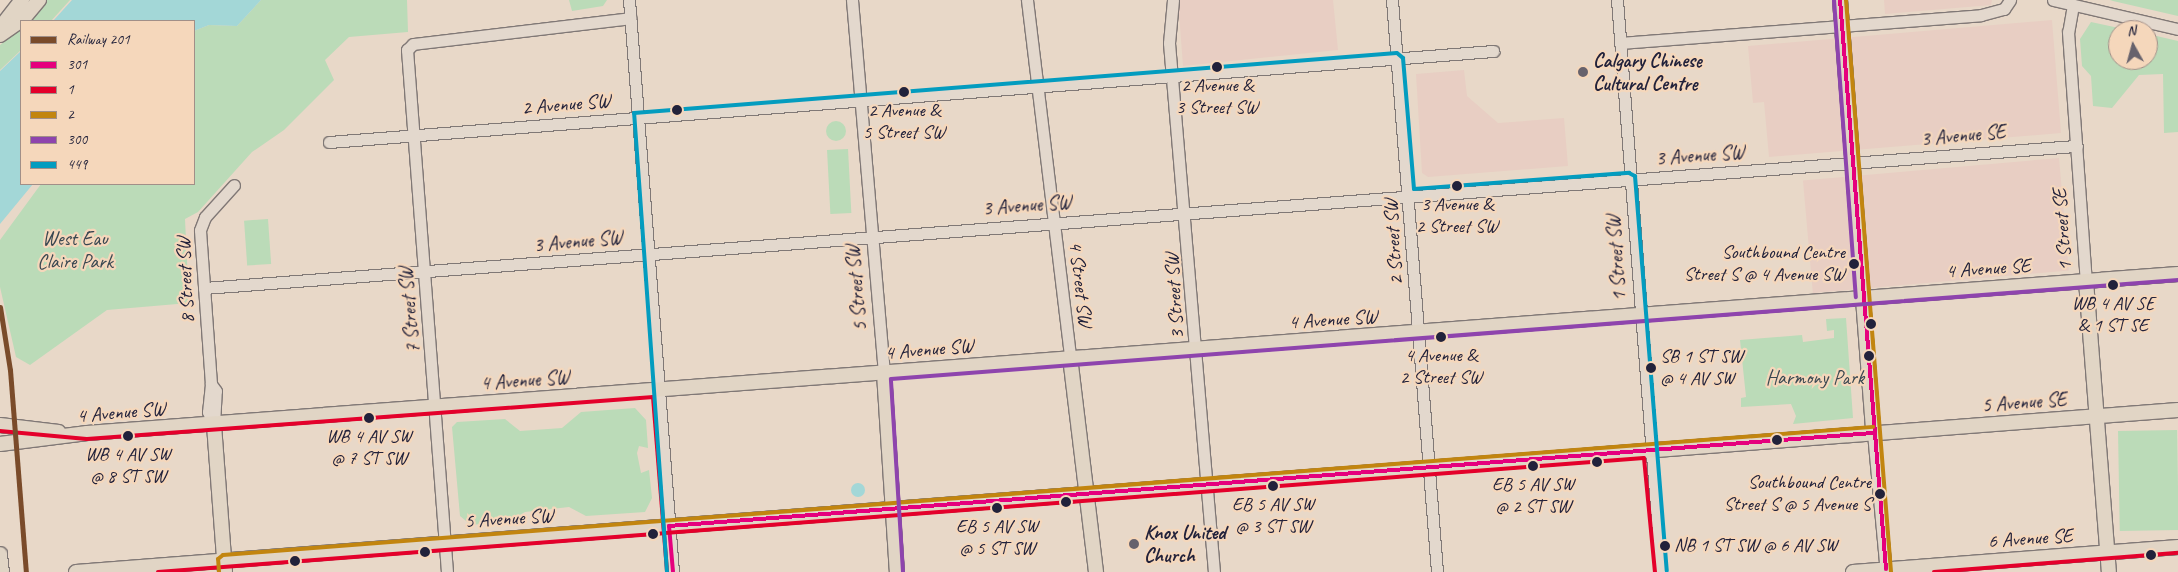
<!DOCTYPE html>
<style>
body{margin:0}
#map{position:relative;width:2178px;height:572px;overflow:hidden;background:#e8d8c8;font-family:Caveat,sans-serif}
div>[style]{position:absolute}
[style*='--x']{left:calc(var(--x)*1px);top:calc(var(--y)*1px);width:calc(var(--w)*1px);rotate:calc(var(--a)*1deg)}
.built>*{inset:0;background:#e8cec3;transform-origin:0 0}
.green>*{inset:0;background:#bbdbb8;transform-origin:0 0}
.round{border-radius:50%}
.water>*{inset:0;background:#a3d7d7}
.roads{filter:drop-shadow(1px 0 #807876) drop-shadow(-1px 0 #807876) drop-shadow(0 1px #807876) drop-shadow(0 -1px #807876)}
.minor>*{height:11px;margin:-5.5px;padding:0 5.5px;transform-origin:5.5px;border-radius:5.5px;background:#e3d8cd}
.major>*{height:14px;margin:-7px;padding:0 7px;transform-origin:7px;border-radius:7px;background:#e1d5c5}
.bus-1>*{height:4px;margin:-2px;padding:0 2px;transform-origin:2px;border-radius:2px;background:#e5007d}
.bus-2>*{height:4px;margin:-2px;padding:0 2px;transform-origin:2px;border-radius:2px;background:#e4002b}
.bus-3>*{height:4px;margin:-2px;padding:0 2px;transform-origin:2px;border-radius:2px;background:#c2850f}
.bus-4>*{height:4px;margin:-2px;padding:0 2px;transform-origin:2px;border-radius:2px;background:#8e44ad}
.bus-5>*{height:4px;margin:-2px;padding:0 2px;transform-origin:2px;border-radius:2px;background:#039cbf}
.rail-1>*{height:5px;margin:-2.5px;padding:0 2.5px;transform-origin:2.5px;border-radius:2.5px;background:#7a4b2a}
.dots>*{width:14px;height:14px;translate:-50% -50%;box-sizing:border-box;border:2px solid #f5d7bb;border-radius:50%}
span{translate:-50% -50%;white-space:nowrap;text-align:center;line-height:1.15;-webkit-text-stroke:4.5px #f5d7bb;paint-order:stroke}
.bus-label{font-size:19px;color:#22223b}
.right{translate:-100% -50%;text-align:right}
.left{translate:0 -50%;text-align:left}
.poi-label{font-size:20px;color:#22223b;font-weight:700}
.street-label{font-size:20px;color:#22223b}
.park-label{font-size:20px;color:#394751}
.legend{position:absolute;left:20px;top:20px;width:175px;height:165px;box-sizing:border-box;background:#f5d7bb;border:1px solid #a18f88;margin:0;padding:6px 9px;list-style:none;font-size:15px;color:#22223b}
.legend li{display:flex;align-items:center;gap:10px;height:25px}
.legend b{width:25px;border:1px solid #a18f88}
.north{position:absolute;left:2108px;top:20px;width:50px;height:50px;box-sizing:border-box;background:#f5d7bb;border:1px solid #a18f88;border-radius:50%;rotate:353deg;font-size:14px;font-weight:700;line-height:20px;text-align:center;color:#22223b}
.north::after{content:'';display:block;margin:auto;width:18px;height:22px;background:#67626c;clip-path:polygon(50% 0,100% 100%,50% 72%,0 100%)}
</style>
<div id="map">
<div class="built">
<div style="clip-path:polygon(1178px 0,1333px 0,1338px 50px,1183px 66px)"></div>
<div style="clip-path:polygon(1884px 0,1992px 0,1991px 5px,1885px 14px)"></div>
<div style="clip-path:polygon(2052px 20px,2061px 133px,1769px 157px,1764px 102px,1753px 103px,1748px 46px)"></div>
<div style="clip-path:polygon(1464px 70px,1467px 96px,1498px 123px,1564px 118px,1568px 166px,1428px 177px,1422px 173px,1416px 74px)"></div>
<div style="left:2059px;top:158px;width:113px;height:257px;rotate:85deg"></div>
</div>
<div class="green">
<div style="clip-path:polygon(46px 0,70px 0,51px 21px,28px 21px)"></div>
<div style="clip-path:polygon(261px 0,407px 0,408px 32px,349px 37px,325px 60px,334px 80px,284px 130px,252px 152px,198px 212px,185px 219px,189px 303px,107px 310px,30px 365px,16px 357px,0 287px,0 240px,41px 184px,194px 184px,194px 31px,209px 25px,237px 26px)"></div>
<div style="clip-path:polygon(569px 0,607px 0,603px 6px,572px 11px)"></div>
<div style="clip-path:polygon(2110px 0,2178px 0,2178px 16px,2113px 1px)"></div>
<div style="clip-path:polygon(2091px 22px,2128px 30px,2118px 30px,2118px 60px,2148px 60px,2148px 34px,2178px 41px,2178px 132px,2164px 133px,2163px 74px,2139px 75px,2112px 108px,2093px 106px,2091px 76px,2082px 66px,2080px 39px)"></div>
<div style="clip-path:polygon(21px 28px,21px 50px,0 70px,0 45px)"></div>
<div class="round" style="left:826px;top:121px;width:20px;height:20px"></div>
<div style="left:848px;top:149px;width:64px;height:21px;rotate:87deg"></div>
<div style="left:268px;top:219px;width:45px;height:24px;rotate:86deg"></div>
<div style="clip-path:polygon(1846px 318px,1853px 418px,1793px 424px,1796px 416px,1791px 404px,1741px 407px,1741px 398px,1746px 397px,1740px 340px,1802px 335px,1803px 342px,1834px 338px,1834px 330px,1827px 331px,1826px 319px)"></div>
<div style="clip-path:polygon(635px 408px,646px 420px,648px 448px,639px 446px,637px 453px,641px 473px,649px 470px,652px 498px,645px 512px,586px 516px,569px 507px,525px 512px,509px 521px,471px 525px,460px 516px,452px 427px,457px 422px,505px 419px,520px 431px,562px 428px,581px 412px)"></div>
<div style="left:2177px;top:430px;width:100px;height:59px;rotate:89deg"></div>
</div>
<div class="water">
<div style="clip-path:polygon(72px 0,261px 0,237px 26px,209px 25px,194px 31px,194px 21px,53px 21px)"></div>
<div style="clip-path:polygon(21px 51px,21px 184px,33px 184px,0 224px,0 71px)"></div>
<div class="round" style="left:851px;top:483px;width:14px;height:14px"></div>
</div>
<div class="roads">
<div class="minor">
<div style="--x:629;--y:0;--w:574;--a:85.6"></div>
<div style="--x:852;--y:0;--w:374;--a:85.1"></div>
<div style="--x:1027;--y:0;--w:360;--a:83.1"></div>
<div style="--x:1173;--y:0;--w:43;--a:95.3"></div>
<div style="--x:1169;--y:43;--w:531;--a:85.14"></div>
<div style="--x:1392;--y:0;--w:574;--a:85.5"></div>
<div style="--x:1617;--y:0;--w:574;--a:85.6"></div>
<div style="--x:2053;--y:0;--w:128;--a:13.1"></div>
<div style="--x:2073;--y:5;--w:27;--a:100"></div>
<div style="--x:2068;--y:32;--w:250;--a:85.9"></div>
<div style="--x:1620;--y:43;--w:362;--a:-4.4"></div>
<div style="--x:1981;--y:15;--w:24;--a:-15"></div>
<div style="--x:2004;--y:9;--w:11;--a:-56"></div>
<div style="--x:329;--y:142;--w:1168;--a:-4.47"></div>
<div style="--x:204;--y:288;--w:1878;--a:-4.34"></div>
<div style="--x:211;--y:384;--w:28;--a:96"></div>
<div style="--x:208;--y:412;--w:14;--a:65"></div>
<div style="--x:214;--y:425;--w:34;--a:-87"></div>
<div style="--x:216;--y:391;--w:9;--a:-126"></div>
<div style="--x:211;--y:384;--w:154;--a:-94.1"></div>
<div style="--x:200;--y:230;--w:14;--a:-69"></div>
<div style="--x:205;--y:217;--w:43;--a:-47.8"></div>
<div style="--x:1873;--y:433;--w:140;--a:84.7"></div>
<div style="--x:447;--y:572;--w:524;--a:-94.38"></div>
<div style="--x:407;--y:50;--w:8;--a:-45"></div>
<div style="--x:413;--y:44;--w:219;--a:-6.8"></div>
</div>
<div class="major">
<div style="--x:1840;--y:0;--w:434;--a:85.6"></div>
<div style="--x:0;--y:28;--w:36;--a:-52"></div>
<div style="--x:0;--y:35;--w:28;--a:-35"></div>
<div style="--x:23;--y:19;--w:25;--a:-50"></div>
<div style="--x:2086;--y:281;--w:292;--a:85.5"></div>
<div style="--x:1070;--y:357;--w:217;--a:83.1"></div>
<div style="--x:884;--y:373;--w:199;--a:86.3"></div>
<div style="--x:0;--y:425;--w:59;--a:6.8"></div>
<div style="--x:214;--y:425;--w:147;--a:85.7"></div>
<div style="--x:0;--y:444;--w:88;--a:-7.2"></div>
<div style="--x:87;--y:433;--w:2097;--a:-4.35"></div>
<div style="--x:0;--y:554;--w:18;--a:84"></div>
<div style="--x:76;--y:572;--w:2108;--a:-4.41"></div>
<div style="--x:1853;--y:572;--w:326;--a:-4.4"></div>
</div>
</div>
<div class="bus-1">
<div style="--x:1840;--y:0;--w:571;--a:85.38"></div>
<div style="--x:669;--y:526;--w:1208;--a:-4.42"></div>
<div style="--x:669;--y:526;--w:46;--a:85"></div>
</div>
<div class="bus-2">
<div style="--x:0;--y:431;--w:87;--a:5.3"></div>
<div style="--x:87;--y:439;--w:568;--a:-4.24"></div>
<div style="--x:653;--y:397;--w:176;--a:85.4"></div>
<div style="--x:158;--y:572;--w:1490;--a:-4.39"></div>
<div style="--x:1644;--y:458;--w:115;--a:84.5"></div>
<div style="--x:1934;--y:572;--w:245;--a:-4.5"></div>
</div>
<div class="bus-3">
<div style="--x:1846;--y:0;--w:574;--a:85.5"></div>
<div style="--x:219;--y:572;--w:13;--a:-94"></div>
<div style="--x:218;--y:559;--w:6;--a:-39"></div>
<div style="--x:223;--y:555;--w:1655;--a:-4.44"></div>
</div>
<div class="bus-4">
<div style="--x:1834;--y:0;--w:298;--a:85.8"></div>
<div style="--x:903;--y:572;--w:193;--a:-93.6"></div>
<div style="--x:891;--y:379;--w:1291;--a:-4.4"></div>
</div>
<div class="bus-5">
<div style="--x:667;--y:572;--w:460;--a:-94.1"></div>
<div style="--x:634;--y:113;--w:765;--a:-4.5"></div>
<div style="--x:1397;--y:53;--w:8;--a:40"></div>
<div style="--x:1403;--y:58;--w:131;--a:85.2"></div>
<div style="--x:1414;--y:189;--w:216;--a:-4.3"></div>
<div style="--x:1629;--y:173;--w:7;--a:27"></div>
<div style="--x:1635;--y:176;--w:396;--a:85.4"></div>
</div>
<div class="rail-1">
<div style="--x:0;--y:307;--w:64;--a:81"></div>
<div style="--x:10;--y:370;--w:203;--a:85.5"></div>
</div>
<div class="dots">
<div style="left:1217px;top:67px;background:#22223b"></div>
<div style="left:1583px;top:72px;background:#67626c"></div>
<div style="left:904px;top:92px;background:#22223b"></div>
<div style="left:677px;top:110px;background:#22223b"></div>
<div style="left:1457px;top:186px;background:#22223b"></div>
<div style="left:1854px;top:264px;background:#22223b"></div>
<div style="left:2113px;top:285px;background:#22223b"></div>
<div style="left:1871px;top:324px;background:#22223b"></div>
<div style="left:1441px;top:337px;background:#22223b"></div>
<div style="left:1869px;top:356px;background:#22223b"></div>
<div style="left:1651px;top:368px;background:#22223b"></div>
<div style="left:369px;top:418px;background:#22223b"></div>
<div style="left:128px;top:436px;background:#22223b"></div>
<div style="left:1777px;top:440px;background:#22223b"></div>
<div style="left:1597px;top:462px;background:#22223b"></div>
<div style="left:1533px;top:466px;background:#22223b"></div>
<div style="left:1273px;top:486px;background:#22223b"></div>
<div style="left:1880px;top:494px;background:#22223b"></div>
<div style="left:1066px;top:502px;background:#22223b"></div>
<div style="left:997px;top:508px;background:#22223b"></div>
<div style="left:653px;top:534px;background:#22223b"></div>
<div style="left:1134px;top:544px;background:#67626c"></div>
<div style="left:1665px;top:546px;background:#22223b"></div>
<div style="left:425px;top:552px;background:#22223b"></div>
<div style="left:2151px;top:555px;background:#22223b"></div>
<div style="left:295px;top:561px;background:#22223b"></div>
</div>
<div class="bus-label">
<span style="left:1217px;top:97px">2 Avenue &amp;<br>3 Street SW</span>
<span style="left:904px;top:122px">2 Avenue &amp;<br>5 Street SW</span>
<span style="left:1457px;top:216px">3 Avenue &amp;<br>2 Street SW</span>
<span class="right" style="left:1845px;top:264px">Southbound Centre<br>Street S @ 4 Avenue SW</span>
<span style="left:2113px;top:315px">WB 4 AV SE<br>&amp; 1 ST SE</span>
<span style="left:1441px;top:367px">4 Avenue &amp;<br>2 Street SW</span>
<span class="left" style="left:1660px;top:368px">SB 1 ST SW<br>@ 4 AV SW</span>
<span style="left:369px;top:448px">WB 4 AV SW<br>@ 7 ST SW</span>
<span style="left:128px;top:466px">WB 4 AV SW<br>@ 8 ST SW</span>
<span class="right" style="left:1871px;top:494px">Southbound Centre<br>Street S @ 5 Avenue S</span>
<span style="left:1533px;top:496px">EB 5 AV SW<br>@ 2 ST SW</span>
<span style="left:1273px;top:516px">EB 5 AV SW<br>@ 3 ST SW</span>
<span style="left:997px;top:538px">EB 5 AV SW<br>@ 5 ST SW</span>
<span class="left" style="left:1674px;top:546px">NB 1 ST SW @ 6 AV SW</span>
</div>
<div class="poi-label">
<span class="left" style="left:1593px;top:72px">Calgary Chinese<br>Cultural Centre</span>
<span class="left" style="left:1144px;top:544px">Knox United<br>Church</span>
</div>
<div class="street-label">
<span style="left:566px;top:104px;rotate:-5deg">2 Avenue SW</span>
<span style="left:1963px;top:135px;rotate:-5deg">3 Avenue SE</span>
<span style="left:1700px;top:155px;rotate:-4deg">3 Avenue SW</span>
<span style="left:1027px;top:205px;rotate:-4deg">3 Avenue SW</span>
<span style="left:2062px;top:230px;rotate:-94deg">1 Street SE</span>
<span style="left:578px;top:241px;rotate:-5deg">3 Avenue SW</span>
<span style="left:1393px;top:242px;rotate:-94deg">2 Street SW</span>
<span style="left:1616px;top:258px;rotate:-94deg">1 Street SW</span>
<span style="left:1988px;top:268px;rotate:-4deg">4 Avenue SE</span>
<span style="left:185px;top:280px;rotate:-93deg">8 Street SW</span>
<span style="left:1081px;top:284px;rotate:83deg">4 Street SW</span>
<span style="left:856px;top:288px;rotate:-95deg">5 Street SW</span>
<span style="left:1174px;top:296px;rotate:-94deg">3 Street SW</span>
<span style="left:409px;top:310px;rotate:-95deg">7 Street SW</span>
<span style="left:1333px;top:319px;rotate:-4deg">4 Avenue SW</span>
<span style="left:929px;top:349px;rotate:-5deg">4 Avenue SW</span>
<span style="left:525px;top:380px;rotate:-4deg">4 Avenue SW</span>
<span style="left:2024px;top:402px;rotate:-4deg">5 Avenue SE</span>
<span style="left:121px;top:412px;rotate:-5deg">4 Avenue SW</span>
<span style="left:509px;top:518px;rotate:-4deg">5 Avenue SW</span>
<span style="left:2030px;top:538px;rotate:-4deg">6 Avenue SE</span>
</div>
<div class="park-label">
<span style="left:75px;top:250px">West Eau<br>Claire Park</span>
<span style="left:1815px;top:377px">Harmony Park</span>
</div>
<ul class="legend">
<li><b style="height:6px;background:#7a4b2a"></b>Railway 201</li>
<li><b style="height:6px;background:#e5007d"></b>301</li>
<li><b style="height:6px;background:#e4002b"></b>1</li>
<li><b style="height:6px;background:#c2850f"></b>2</li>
<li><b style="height:6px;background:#8e44ad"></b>300</li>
<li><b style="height:6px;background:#039cbf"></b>449</li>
</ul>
<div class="north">N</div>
</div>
